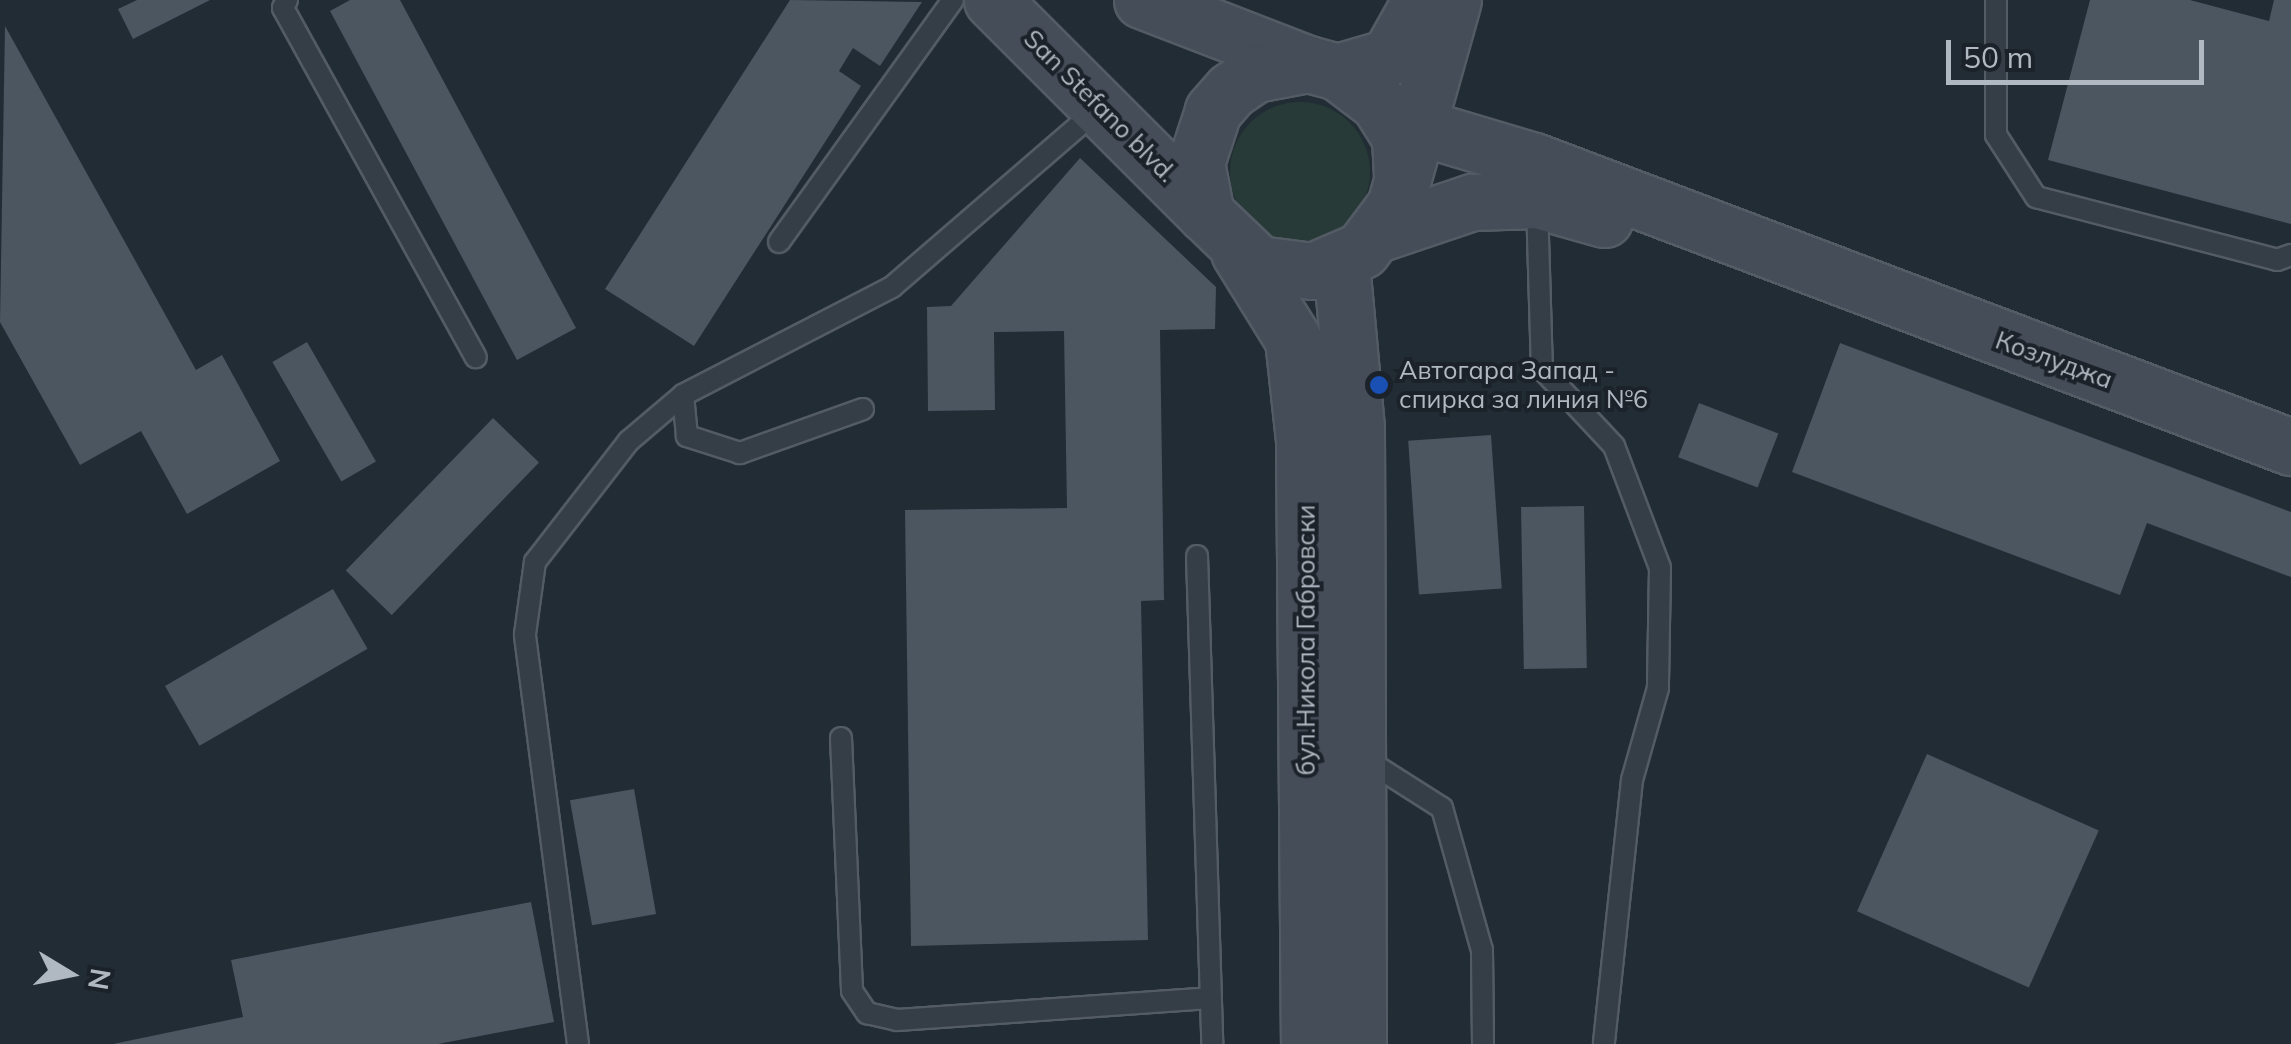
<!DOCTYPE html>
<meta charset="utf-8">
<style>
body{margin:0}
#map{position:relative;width:2291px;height:1044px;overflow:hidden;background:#222c35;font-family:Mulish,sans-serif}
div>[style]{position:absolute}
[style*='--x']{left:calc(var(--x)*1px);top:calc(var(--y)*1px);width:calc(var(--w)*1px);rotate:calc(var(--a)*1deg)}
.green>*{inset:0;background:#273a38}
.round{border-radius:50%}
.building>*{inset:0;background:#4b5661;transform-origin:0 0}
.roads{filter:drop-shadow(2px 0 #535b64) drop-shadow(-2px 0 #535b64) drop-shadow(0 2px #535b64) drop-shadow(0 -2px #535b64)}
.lane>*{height:20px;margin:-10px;padding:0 10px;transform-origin:10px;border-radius:10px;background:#353d46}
.secondary>*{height:55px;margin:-27.5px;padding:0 27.5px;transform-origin:27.5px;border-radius:27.5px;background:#444d58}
.dots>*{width:28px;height:28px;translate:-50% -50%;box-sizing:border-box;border:5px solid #1b222a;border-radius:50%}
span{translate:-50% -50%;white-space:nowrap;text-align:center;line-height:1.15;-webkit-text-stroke:8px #1b222a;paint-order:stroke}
.street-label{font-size:25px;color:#b0b8c2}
.poi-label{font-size:25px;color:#b0b8c2}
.left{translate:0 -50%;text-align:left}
.north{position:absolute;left:20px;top:924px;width:100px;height:100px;-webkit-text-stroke:8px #1b222a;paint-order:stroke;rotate:100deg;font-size:28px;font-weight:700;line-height:40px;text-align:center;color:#b0b8c2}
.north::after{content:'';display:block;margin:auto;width:35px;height:45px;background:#b0b8c2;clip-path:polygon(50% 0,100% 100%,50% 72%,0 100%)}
.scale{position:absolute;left:1946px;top:40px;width:258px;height:45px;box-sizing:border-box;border:5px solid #b0b8c2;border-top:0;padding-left:12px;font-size:30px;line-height:35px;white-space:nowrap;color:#b0b8c2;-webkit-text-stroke:8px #1b222a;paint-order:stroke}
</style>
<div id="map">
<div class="green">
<div class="round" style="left:1230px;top:102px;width:140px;height:140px"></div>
</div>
<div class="building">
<div style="clip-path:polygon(137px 0,210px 0,133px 39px,118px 9px)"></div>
<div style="clip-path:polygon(350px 0,400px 0,576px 328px,517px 360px,330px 11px)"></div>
<div style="clip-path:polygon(790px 0,922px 2px,880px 66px,853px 48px,839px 71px,861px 86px,694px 346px,605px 289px)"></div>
<div style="clip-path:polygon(2090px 0,2190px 0,2269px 21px,2274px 0,2291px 0,2291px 224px,2048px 160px)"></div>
<div style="clip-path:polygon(5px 26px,196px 370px,222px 355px,280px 461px,187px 514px,141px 431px,80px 465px,0 322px)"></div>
<div style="clip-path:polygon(1080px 158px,1216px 287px,1215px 329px,1160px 330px,1164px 600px,1141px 601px,1148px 940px,911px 946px,905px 510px,1067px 508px,1064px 331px,994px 332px,995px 410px,928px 411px,927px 307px,951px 306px)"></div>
<div style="left:307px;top:342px;width:138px;height:40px;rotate:60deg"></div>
<div style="clip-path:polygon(1840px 343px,2291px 512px,2291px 577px,2147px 523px,2120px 595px,1792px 472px)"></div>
<div style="left:1699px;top:403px;width:85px;height:58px;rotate:21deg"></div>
<div style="left:493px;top:418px;width:64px;height:212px;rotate:44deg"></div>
<div style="left:1491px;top:435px;width:154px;height:83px;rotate:86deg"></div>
<div style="left:1584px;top:506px;width:162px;height:63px;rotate:89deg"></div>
<div style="left:333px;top:589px;width:69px;height:194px;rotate:60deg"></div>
<div style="left:1927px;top:754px;width:188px;height:172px;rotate:24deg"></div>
<div style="left:634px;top:789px;width:127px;height:65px;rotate:80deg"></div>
<div style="clip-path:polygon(531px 902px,554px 1022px,438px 1044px,113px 1044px,243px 1017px,231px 960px)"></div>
</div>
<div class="roads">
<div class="lane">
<div style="--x:287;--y:0;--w:9;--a:117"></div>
<div style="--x:283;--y:8;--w:399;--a:61.1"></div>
<div style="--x:1996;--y:0;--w:135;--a:90"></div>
<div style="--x:1996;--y:135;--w:74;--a:57.2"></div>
<div style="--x:2036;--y:197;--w:249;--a:14.6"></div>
<div style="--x:2277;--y:260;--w:15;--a:-20"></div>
<div style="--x:1537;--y:203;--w:166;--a:88.3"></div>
<div style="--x:1542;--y:369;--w:105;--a:46.9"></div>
<div style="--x:1614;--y:446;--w:130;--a:69.3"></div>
<div style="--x:1660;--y:568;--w:120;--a:91"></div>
<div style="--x:1658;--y:688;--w:96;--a:105.8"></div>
<div style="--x:1632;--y:780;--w:265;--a:96.1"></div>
<div style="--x:779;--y:242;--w:298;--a:-54.3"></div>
<div style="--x:863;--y:409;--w:131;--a:160.3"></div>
<div style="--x:740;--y:453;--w:56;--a:-162.2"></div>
<div style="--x:687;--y:436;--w:41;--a:-95.6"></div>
<div style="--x:683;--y:395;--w:235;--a:-27.3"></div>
<div style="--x:892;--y:287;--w:272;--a:-40.8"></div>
<div style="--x:1197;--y:556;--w:488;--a:88.2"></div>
<div style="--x:841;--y:738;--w:253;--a:87.5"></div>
<div style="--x:852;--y:991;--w:27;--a:56"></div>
<div style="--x:867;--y:1013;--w:31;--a:13"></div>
<div style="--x:897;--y:1020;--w:314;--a:-4"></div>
<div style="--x:1365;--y:759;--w:91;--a:32.5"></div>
<div style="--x:1442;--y:808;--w:148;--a:74.3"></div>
<div style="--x:1482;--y:950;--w:94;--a:89.4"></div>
<div style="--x:578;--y:1044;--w:413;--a:-97.4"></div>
<div style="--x:525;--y:634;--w:73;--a:-82.1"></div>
<div style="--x:535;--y:562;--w:153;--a:-52.2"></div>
<div style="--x:629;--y:441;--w:71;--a:-40.4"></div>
</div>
<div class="secondary">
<div style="--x:992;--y:0;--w:303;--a:45"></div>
<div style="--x:1142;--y:0;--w:178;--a:21.1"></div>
<div style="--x:1338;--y:72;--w:53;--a:-16.4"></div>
<div style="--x:1389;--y:57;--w:65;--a:-60.7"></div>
<div style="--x:1393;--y:119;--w:147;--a:16.6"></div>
<div style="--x:1534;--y:161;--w:809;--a:20.7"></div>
<div style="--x:1402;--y:176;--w:39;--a:-93"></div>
<div style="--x:1400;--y:137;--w:40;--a:-122"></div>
<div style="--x:1379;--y:103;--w:51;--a:-142.9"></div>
<div style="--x:1338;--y:72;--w:31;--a:-165"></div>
<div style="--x:1308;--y:64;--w:54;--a:169.3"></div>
<div style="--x:1255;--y:74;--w:29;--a:146"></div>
<div style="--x:1231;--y:90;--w:28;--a:131"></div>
<div style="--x:1213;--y:111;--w:55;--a:108.1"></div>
<div style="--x:1196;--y:163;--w:52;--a:78.9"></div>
<div style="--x:1206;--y:214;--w:72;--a:43.9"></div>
<div style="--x:1258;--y:264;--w:55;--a:7.3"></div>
<div style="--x:1313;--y:271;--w:53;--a:-23.2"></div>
<div style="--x:1362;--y:250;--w:55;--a:-53.1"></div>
<div style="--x:1395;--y:206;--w:214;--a:-74.3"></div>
<div style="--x:1380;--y:233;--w:97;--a:-18.6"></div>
<div style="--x:1472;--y:202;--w:65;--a:-1.8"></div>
<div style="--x:1537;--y:200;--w:70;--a:15.8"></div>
<div style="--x:1239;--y:252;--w:102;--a:58.2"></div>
<div style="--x:1293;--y:339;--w:102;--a:83.8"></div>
<div style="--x:1304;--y:440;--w:604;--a:89.53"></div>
<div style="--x:1341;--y:263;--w:167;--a:84.8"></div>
<div style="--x:1356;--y:429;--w:615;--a:89.81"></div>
</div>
</div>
<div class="dots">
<div style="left:1379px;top:385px;background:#1a4fb4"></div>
</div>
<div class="street-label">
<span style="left:1100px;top:106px;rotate:45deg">San Stefano blvd.</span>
<span style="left:2054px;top:360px;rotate:20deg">Козлуджа</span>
<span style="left:1306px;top:640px;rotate:-90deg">бул.Никола Габровски</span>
</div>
<div class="poi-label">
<span class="left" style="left:1399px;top:385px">Автогара Запад -<br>спирка за линия №6</span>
</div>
<div class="north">N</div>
<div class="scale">50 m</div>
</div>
